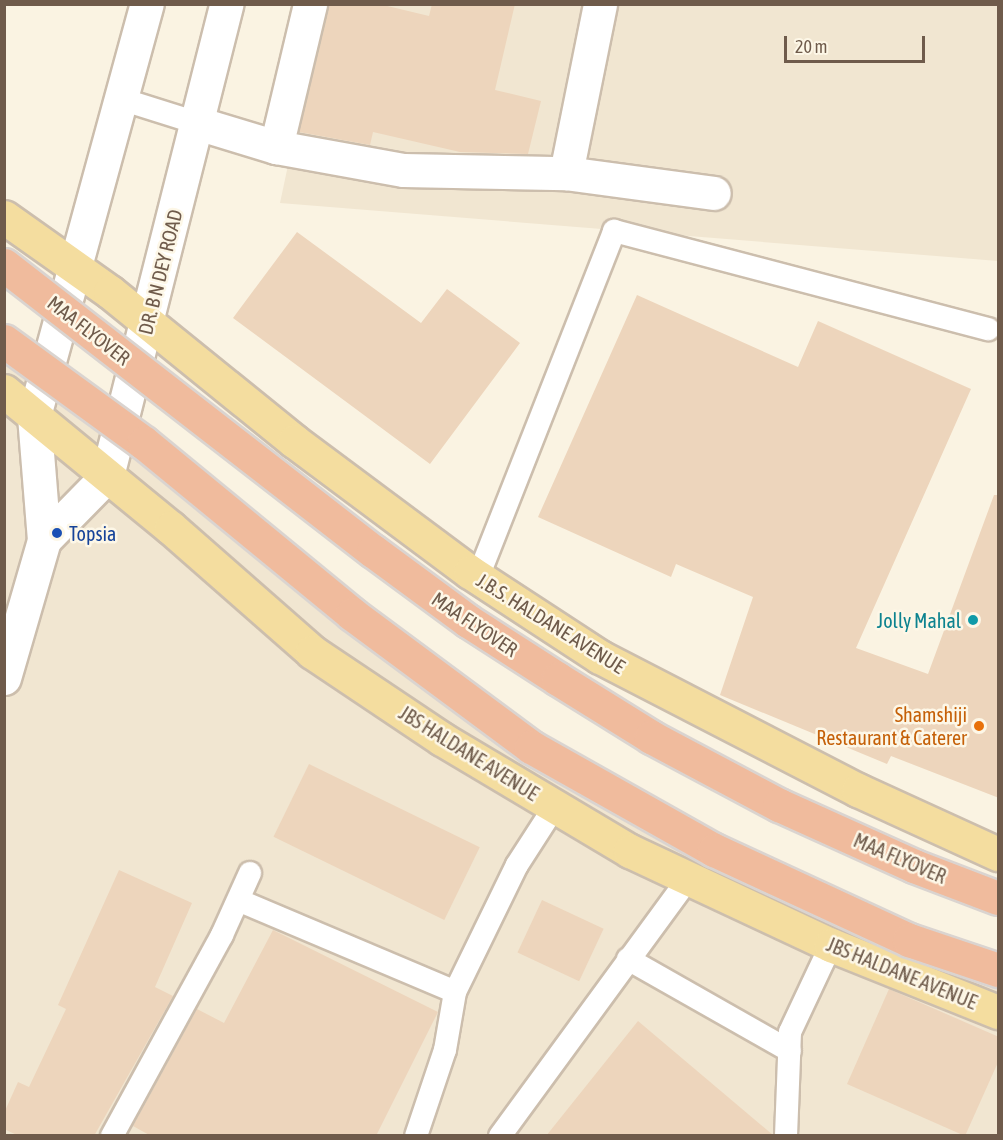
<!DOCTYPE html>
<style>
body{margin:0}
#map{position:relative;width:1003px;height:1140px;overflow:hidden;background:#faf3e2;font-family:"Asap Condensed",sans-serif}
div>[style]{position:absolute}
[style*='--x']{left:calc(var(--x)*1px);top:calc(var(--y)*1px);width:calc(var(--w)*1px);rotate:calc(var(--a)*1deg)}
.residential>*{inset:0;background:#f1e6d1}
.building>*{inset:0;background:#edd5bc;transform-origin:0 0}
.roads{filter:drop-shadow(2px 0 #ccbead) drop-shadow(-2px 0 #ccbead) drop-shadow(0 2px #ccbead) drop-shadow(0 -2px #ccbead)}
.service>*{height:22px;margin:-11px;padding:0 11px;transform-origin:11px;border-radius:11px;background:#fff}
.minor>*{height:33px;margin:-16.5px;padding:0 16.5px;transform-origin:16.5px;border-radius:16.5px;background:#fff}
.secondary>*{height:33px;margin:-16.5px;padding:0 16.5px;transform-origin:16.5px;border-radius:16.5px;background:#fff}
.primary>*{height:33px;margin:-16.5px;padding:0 16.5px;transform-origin:16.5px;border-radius:16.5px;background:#f4dd9f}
.bridges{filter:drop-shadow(2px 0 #dad4d0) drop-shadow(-2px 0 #dad4d0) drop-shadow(0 2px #dad4d0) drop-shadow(0 -2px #dad4d0)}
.motorway-bridge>*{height:33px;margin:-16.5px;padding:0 16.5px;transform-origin:16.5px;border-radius:16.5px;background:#f0bb9d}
.dots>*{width:16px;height:16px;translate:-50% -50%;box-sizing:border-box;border:3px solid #fdf7e7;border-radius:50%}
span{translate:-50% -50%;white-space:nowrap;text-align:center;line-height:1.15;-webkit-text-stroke:5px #fdf7e7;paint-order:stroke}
.street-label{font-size:20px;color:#6f5b4b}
.transit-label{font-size:20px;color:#164399}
.left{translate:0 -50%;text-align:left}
.culture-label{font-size:20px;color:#0d838f}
.right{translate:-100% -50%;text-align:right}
.food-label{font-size:20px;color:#c56008}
.frame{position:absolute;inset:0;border:6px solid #6f5b4b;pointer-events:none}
.scale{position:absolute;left:784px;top:36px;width:141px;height:27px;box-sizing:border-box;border:3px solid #6f5b4b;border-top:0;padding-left:8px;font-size:18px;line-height:21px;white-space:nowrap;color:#6f5b4b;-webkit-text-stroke:4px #fdf7e7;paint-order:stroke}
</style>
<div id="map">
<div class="residential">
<div style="clip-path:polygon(322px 5px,998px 5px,998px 261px,280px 203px)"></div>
<div style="clip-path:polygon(4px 341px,531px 747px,998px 970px,998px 1135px,5px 1135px)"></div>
</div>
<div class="building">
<div style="clip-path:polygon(330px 4px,379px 4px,429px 16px,432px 4px,515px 4px,495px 90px,541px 101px,528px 154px,460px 152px,373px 132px,370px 145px,299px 132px)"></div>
<div style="clip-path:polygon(297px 232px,421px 323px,447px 289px,520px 343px,430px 464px,233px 318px)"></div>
<div style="clip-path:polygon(637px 295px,798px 367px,818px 321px,971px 389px,856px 648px,928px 674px,994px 495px,999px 495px,999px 798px,891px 756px,887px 764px,720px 695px,753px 597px,676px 564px,671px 577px,538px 517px)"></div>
<div style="left:309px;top:764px;width:190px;height:81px;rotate:26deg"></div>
<div style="clip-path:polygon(119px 870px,192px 903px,155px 987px,173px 996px,94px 1136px,19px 1136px,4px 1129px,4px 1113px,18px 1082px,29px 1087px,66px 1009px,58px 1005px)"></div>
<div style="left:542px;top:900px;width:68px;height:58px;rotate:25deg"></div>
<div style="clip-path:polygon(273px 930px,438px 1012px,376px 1136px,151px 1136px,133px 1126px,197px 1009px,224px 1023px)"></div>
<div style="clip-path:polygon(889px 989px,999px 1037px,999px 1060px,965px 1136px,847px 1084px)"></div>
<div style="clip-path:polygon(638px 1021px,773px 1135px,773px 1136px,546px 1136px)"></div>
</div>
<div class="roads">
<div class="service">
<div style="--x:121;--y:99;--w:80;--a:17.5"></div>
<div style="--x:478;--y:577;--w:372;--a:-68.5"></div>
<div style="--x:614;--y:231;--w:387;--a:14.7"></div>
<div style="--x:240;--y:901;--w:233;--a:22.9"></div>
<div style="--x:628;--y:959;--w:186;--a:29.6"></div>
<div style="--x:112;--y:1136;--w:229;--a:-61.3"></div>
<div style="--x:222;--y:935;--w:68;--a:-65.7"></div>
<div style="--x:416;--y:1136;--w:91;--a:-71.4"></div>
<div style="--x:445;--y:1050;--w:59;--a:-80.2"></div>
<div style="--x:455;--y:992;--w:141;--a:-64"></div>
<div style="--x:517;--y:865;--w:70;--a:-57.2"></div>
<div style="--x:500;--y:1136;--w:320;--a:-53.8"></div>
<div style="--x:786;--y:1136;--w:104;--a:-87.8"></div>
<div style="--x:790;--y:1032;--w:96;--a:-64.8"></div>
</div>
<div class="minor">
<div style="--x:197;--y:123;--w:83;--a:16.9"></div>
<div style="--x:276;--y:147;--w:129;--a:10.3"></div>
<div style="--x:403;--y:170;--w:163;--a:1.1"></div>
<div style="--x:566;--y:173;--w:172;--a:-78.6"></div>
<div style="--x:276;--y:147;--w:147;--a:-76.6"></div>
<div style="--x:566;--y:173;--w:149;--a:7.7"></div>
</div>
<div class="secondary">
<div style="--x:44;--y:540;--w:90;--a:-45.5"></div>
<div style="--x:107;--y:476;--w:487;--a:-75.8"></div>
<div style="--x:4;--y:678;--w:144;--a:-73.8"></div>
<div style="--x:44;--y:540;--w:124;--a:-94.6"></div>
<div style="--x:34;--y:416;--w:427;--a:-74.7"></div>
</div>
<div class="primary">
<div style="--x:4;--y:217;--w:130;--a:35.3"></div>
<div style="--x:110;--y:292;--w:237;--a:39"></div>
<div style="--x:294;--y:441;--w:219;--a:36.7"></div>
<div style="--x:470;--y:572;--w:155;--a:33.2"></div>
<div style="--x:600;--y:657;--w:290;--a:27.3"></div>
<div style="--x:858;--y:790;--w:154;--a:24.6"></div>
<div style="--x:4;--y:391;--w:216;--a:39.4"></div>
<div style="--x:171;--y:528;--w:188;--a:41.3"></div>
<div style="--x:312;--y:652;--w:156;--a:33.8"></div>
<div style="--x:442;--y:739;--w:219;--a:30.8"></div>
<div style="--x:630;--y:851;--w:222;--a:25.1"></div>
<div style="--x:831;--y:945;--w:180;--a:21.9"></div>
</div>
</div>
<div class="bridges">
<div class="motorway-bridge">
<div style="--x:4;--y:265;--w:467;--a:37.8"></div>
<div style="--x:373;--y:551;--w:118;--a:36.4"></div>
<div style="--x:468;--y:621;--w:107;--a:32.8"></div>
<div style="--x:558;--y:679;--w:110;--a:31.9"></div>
<div style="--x:651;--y:737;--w:145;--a:28"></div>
<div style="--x:779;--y:805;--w:148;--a:24.3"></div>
<div style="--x:914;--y:866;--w:90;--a:20.9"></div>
<div style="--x:4;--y:341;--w:173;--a:36.1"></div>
<div style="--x:144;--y:443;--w:269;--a:39.4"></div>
<div style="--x:352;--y:614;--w:223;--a:36.6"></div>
<div style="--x:531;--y:747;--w:210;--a:29.4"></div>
<div style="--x:714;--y:850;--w:215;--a:24.8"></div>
<div style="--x:909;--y:940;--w:94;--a:18.6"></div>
</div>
</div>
<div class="dots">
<div style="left:57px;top:533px;background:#1a4fb4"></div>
<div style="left:973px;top:620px;background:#0f9aa8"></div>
<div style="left:979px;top:726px;background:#e8710a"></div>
</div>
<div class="street-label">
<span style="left:160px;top:272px;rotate:-76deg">DR. B N DEY ROAD</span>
<span style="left:89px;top:330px;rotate:38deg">MAA FLYOVER</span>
<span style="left:551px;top:623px;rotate:32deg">J.B.S. HALDANE AVENUE</span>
<span style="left:475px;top:624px;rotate:34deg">MAA FLYOVER</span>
<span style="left:469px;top:753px;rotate:32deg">JBS HALDANE AVENUE</span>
<span style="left:900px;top:858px;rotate:23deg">MAA FLYOVER</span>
<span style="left:902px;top:973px;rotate:22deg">JBS HALDANE AVENUE</span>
</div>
<div class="transit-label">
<span class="left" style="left:69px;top:533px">Topsia</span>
</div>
<div class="culture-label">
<span class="right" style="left:961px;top:620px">Jolly Mahal</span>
</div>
<div class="food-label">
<span class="right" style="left:967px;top:726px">Shamshiji<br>Restaurant &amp; Caterer</span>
</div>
<div class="frame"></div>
<div class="scale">20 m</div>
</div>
